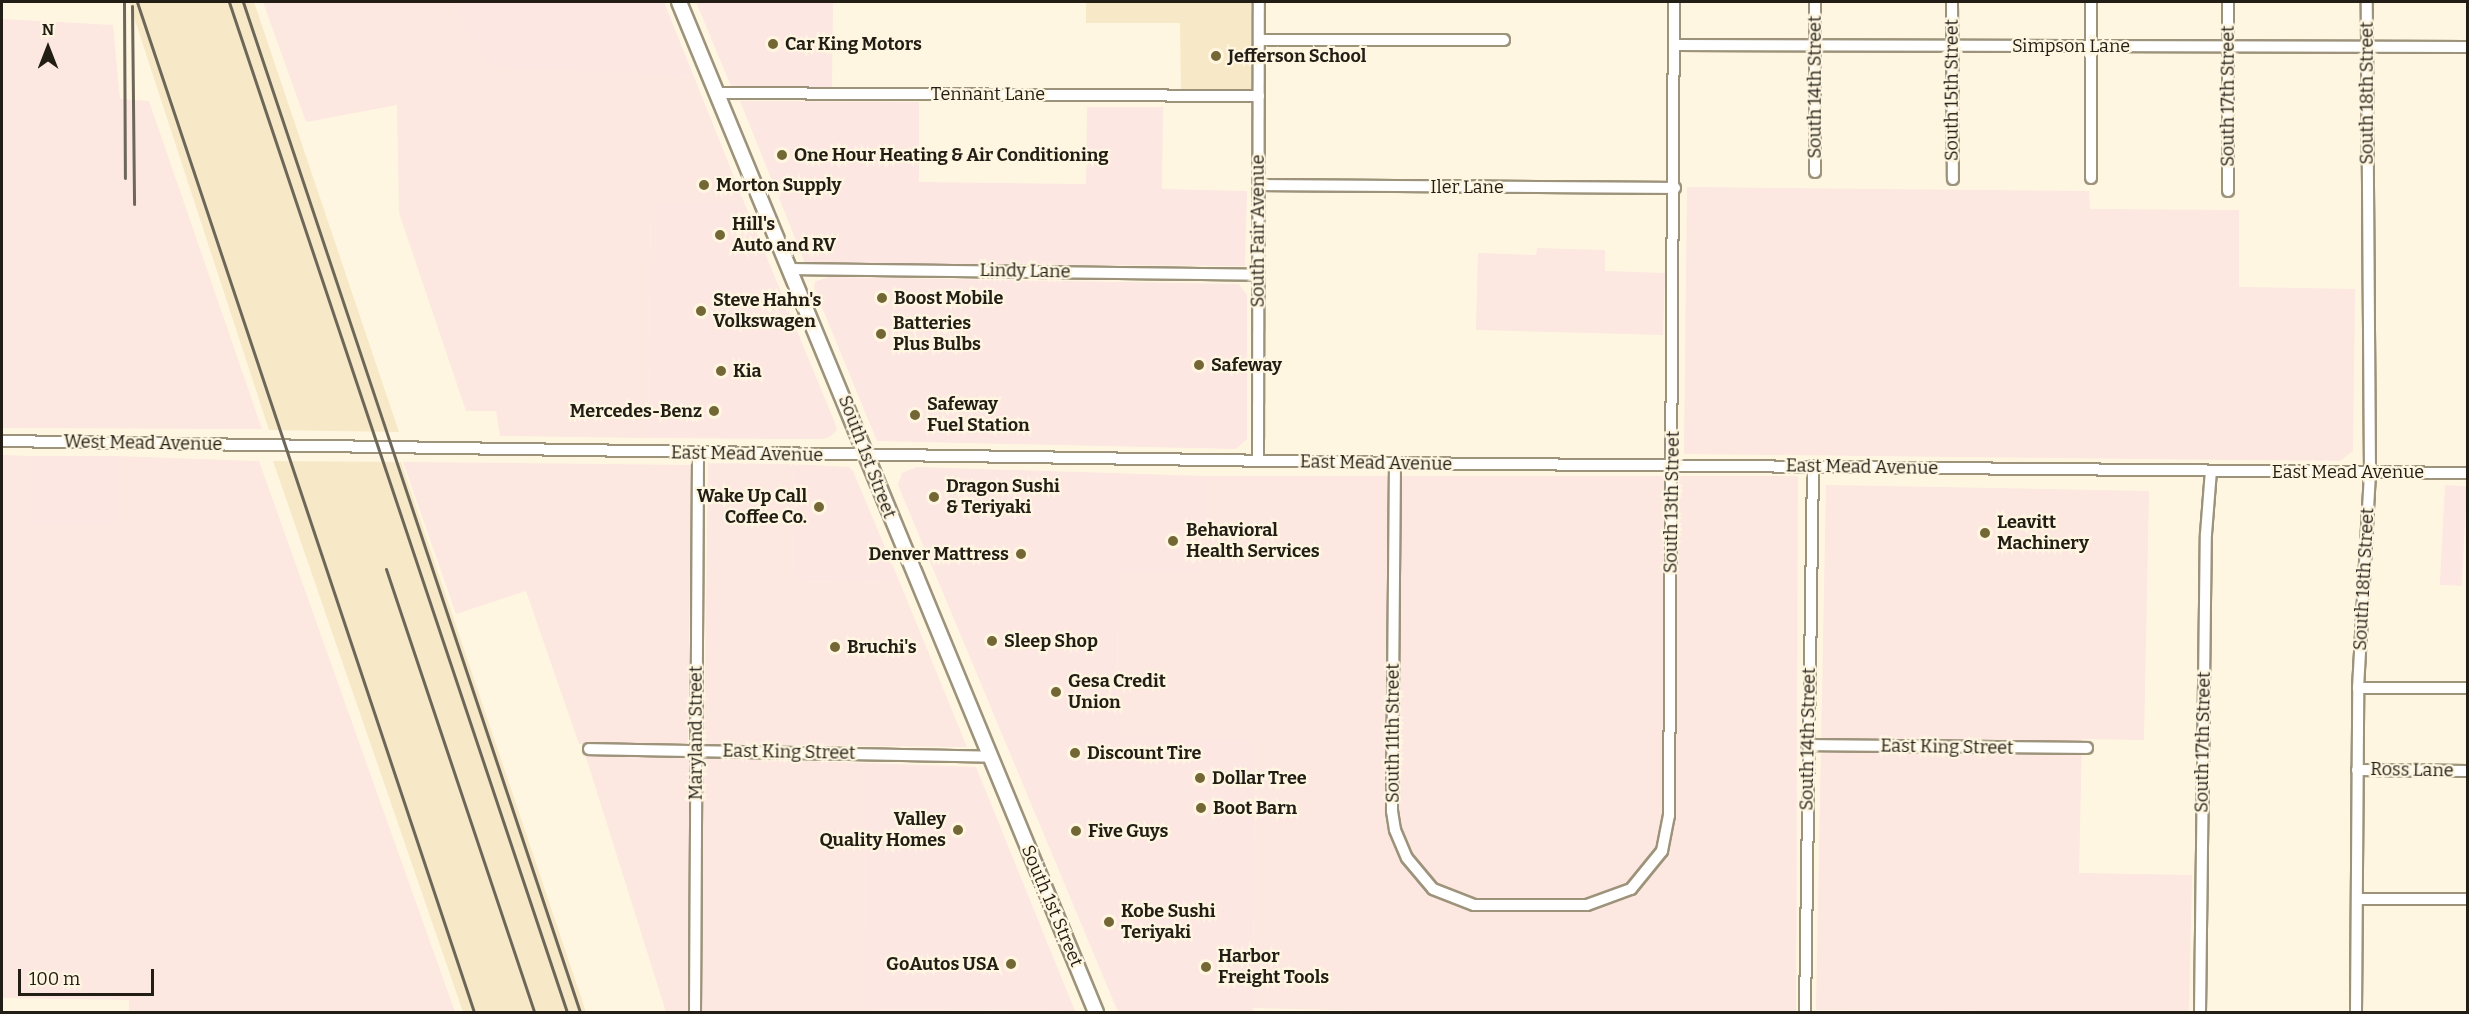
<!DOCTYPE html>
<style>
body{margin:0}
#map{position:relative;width:2469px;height:1014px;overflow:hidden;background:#fff6e1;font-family:Bitter,serif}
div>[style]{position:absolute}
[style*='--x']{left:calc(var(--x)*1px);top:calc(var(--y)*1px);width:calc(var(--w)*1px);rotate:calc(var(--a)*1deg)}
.commercial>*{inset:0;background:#fce7e2;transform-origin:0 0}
.industrial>*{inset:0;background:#fce7e1}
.built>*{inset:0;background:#f7e9c7}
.roads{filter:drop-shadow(2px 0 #9d937b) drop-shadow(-2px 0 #9d937b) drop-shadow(0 2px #9d937b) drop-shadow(0 -2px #9d937b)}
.minor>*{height:10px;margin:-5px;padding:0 5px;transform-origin:5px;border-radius:5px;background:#fff}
.major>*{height:14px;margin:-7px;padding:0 7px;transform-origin:7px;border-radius:7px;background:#fff}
.rail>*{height:3px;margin:-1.5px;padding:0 1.5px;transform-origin:1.5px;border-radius:1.5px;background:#6d675a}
.dots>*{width:16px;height:16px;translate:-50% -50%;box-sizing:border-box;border:3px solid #fff6e1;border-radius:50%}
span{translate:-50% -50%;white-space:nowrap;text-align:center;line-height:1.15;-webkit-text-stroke:4.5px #fff6e1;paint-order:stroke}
.poi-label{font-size:18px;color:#221e15;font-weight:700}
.left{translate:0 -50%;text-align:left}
.right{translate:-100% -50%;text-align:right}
.street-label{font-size:18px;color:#221e15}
.frame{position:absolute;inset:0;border:3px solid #221e15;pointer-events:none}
.north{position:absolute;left:18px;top:18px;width:60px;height:60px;-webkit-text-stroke:4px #fff6e1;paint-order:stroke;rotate:0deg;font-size:16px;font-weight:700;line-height:24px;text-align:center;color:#221e15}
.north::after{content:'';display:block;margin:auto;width:21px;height:27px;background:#221e15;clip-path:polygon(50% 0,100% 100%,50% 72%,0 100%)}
.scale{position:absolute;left:18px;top:969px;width:136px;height:27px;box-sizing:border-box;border:3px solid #221e15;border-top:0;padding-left:8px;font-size:18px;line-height:21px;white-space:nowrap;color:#221e15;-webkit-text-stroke:4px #fff6e1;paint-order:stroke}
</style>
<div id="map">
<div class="commercial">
<div style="clip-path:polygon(453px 2px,664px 2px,694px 77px,488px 68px)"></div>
<div style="clip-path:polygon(696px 2px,833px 2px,832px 89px,731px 86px)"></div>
<div style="clip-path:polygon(740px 101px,919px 102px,919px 182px,1086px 184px,1087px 107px,1163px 107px,1162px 189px,1247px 191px,1245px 266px,805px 263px)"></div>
<div style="clip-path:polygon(651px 201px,744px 202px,835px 423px,837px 430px,831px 436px,824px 439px,648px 438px)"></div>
<div style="clip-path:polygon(828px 277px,1239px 284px,1247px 295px,1247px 439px,1236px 449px,877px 441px,814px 288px,815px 282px)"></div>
<div style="left:30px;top:456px;width:86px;height:70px"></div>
<div style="clip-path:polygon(794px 464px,849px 467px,853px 471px,900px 583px,792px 581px)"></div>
<div style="clip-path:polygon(917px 467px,1204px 476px,1204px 574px,1118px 574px,1117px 737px,1255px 739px,1253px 1012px,1118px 1012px,898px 485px,902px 473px)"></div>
<div style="left:2445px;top:485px;width:22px;height:100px;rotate:3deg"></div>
<div style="clip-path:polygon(866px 763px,976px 767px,1075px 1011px,865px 1009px)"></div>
</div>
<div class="industrial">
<div style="clip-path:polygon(263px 2px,453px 2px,488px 66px,694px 77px,744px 202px,651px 202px,648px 438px,500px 436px,496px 411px,466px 411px,399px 213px,397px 105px,306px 122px)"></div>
<div style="clip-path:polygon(2px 19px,113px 25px,120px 99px,149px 101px,262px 429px,2px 428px)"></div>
<div style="clip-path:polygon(1687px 187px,2089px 191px,2090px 209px,2239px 210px,2239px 287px,2355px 289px,2353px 451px,2340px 461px,1684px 454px)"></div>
<div style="clip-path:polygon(1537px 248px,1605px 250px,1605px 271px,1665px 273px,1663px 335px,1476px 330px,1478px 253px,1536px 255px)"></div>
<div style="clip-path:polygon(2px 455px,30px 456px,30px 526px,116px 526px,116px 456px,259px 461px,455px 1012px,129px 1012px,129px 1000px,2px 998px)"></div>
<div style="clip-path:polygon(403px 462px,691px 465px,688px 743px,579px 744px,526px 591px,456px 614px)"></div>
<div style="clip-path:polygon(708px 463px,794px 464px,792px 581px,900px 583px,967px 747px,704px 744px)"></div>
<div style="clip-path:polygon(1204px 476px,1798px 476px,1796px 1012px,1428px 1012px,1253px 1008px,1255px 739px,1117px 738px,1118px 574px,1204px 574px)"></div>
<div style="clip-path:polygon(1826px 485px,2149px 491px,2144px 740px,2082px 739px,2079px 873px,2192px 875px,2189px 1012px,1816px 1010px)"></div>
<div style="clip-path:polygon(585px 754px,866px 763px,865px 1009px,1076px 1012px,666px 1012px)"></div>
</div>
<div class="built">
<div style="clip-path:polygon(129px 2px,254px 2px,399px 432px,269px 430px)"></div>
<div style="clip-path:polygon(1086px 2px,1251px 2px,1251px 89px,1181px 89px,1180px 23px,1086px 23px)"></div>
<div style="clip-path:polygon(273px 461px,401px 462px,586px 1012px,463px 1012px)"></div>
</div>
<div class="roads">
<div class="minor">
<div style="--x:1815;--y:2;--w:170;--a:90"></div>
<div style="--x:1952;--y:2;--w:177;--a:89.7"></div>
<div style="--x:2091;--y:2;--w:176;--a:90"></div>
<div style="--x:2228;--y:2;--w:189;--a:90"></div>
<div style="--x:1259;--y:40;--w:245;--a:0"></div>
<div style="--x:1674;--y:45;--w:794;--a:0.14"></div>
<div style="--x:717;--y:93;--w:542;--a:0.32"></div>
<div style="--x:1259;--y:185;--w:416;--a:0.4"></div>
<div style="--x:792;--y:269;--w:466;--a:0.7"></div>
<div style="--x:2;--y:441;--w:1393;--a:0.9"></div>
<div style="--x:1395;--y:463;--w:1073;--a:0.53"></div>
<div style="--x:1258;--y:461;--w:459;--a:-89.9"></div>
<div style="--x:1395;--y:463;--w:348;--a:90.5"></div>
<div style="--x:1392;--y:811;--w:19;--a:81"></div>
<div style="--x:1395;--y:830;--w:30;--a:67"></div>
<div style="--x:1407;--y:858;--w:40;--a:50"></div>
<div style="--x:1433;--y:889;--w:44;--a:21.3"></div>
<div style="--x:1474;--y:905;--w:113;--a:0"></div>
<div style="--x:1587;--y:905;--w:47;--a:-20"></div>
<div style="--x:1631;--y:889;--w:49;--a:-50.8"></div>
<div style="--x:1662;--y:851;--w:36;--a:-79"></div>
<div style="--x:1669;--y:816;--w:814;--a:-89.65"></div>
<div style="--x:2358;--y:688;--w:110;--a:0"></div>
<div style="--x:1807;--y:745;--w:280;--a:0.6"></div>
<div style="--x:589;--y:749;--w:401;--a:1.1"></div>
<div style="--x:2357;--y:770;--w:111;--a:0.5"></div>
<div style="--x:2357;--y:899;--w:111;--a:0"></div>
<div style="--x:695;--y:1012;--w:559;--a:-89.69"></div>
<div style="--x:1805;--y:1012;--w:546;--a:-89.16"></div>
<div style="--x:2200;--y:1012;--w:478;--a:-89.3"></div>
<div style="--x:2206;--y:534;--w:63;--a:-85.5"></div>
<div style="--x:2356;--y:1012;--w:324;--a:-89.6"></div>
<div style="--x:2358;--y:688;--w:216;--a:-86.8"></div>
<div style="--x:2370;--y:472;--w:470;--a:-90.4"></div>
</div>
<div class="major">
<div style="--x:679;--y:2;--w:1093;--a:67.57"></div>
</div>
</div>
<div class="rail">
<div style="--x:124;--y:2;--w:176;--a:89.7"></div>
<div style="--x:137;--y:2;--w:1065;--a:71.55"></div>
<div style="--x:229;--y:2;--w:1065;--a:71.5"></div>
<div style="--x:243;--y:2;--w:1065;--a:71.55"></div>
<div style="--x:132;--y:6;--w:198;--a:89.4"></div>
<div style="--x:386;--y:569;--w:467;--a:71.5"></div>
</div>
<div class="dots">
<div style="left:773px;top:44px;background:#736835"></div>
<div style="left:1216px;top:56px;background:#736835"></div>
<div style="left:782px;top:155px;background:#736835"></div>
<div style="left:704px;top:185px;background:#736835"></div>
<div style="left:720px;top:235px;background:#736835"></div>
<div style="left:882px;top:298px;background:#736835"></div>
<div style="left:701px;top:311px;background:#736835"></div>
<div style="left:881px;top:334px;background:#736835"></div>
<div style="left:1199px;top:365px;background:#736835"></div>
<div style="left:721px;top:371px;background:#736835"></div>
<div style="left:714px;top:411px;background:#736835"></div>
<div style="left:915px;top:415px;background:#736835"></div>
<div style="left:934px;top:497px;background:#736835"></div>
<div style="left:819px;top:507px;background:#736835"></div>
<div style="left:1985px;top:533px;background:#736835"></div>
<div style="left:1173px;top:541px;background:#736835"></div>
<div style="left:1021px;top:554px;background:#736835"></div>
<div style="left:992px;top:641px;background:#736835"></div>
<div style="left:835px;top:647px;background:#736835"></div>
<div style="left:1056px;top:692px;background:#736835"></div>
<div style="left:1075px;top:753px;background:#736835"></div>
<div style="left:1200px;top:778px;background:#736835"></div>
<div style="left:1201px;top:808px;background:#736835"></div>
<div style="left:958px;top:830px;background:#736835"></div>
<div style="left:1076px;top:831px;background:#736835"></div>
<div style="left:1109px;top:922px;background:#736835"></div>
<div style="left:1011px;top:964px;background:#736835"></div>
<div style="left:1206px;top:967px;background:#736835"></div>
</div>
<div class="poi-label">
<span class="left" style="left:785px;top:44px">Car King Motors</span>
<span class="left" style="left:1228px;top:56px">Jefferson School</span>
<span class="left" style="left:794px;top:155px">One Hour Heating &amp; Air Conditioning</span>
<span class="left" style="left:716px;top:185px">Morton Supply</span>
<span class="left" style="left:732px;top:235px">Hill's<br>Auto and RV</span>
<span class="left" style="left:894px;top:298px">Boost Mobile</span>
<span class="left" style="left:713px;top:311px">Steve Hahn's<br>Volkswagen</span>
<span class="left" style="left:893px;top:334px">Batteries<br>Plus Bulbs</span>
<span class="left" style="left:1211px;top:365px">Safeway</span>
<span class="left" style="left:733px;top:371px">Kia</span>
<span class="left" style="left:927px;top:415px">Safeway<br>Fuel Station</span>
<span class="right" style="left:702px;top:411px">Mercedes-Benz</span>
<span class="left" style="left:946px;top:497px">Dragon Sushi<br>&amp; Teriyaki</span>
<span class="right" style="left:807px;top:507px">Wake Up Call<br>Coffee Co.</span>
<span class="left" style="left:1997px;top:533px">Leavitt<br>Machinery</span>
<span class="left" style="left:1186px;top:541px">Behavioral<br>Health Services</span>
<span class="right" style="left:1009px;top:554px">Denver Mattress</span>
<span class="left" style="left:1004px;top:641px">Sleep Shop</span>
<span class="left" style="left:847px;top:647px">Bruchi's</span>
<span class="left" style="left:1068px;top:692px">Gesa Credit<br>Union</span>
<span class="left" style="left:1087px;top:753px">Discount Tire</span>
<span class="left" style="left:1212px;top:778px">Dollar Tree</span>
<span class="left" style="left:1213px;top:808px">Boot Barn</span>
<span class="right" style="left:946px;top:830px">Valley<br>Quality Homes</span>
<span class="left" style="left:1088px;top:831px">Five Guys</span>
<span class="left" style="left:1121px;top:922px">Kobe Sushi<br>Teriyaki</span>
<span class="left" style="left:1218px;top:967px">Harbor<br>Freight Tools</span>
<span class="right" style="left:999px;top:964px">GoAutos USA</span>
</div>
<div class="street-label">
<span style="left:2071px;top:46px">Simpson Lane</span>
<span style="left:1815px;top:87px;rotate:-90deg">South 14th Street</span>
<span style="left:1952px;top:90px;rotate:-90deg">South 15th Street</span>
<span style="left:2367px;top:93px;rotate:-90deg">South 18th Street</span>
<span style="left:988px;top:94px">Tennant Lane</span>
<span style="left:2228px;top:96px;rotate:-90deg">South 17th Street</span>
<span style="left:1467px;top:187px">Iler Lane</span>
<span style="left:1258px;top:231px;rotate:-90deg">South Fair Avenue</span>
<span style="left:1025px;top:271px;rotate:1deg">Lindy Lane</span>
<span style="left:143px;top:443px;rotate:1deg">West Mead Avenue</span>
<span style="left:747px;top:454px;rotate:1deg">East Mead Avenue</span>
<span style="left:867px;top:457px;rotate:69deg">South 1st Street</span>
<span style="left:1376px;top:463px;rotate:1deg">East Mead Avenue</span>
<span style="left:1862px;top:467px;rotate:1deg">East Mead Avenue</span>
<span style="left:2348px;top:472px">East Mead Avenue</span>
<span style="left:1672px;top:502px;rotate:-89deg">South 13th Street</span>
<span style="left:2364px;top:579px;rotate:-87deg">South 18th Street</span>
<span style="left:696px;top:733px;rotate:-90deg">Maryland Street</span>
<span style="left:1393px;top:733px;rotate:-90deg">South 11th Street</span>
<span style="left:1808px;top:739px;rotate:-89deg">South 14th Street</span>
<span style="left:2203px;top:742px;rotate:-89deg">South 17th Street</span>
<span style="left:1947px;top:747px;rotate:1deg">East King Street</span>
<span style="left:789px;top:752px;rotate:1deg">East King Street</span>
<span style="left:2412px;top:770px;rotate:1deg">Ross Lane</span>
<span style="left:1052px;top:906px;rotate:67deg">South 1st Street</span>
</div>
<div class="frame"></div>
<div class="north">N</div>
<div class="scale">100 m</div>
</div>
